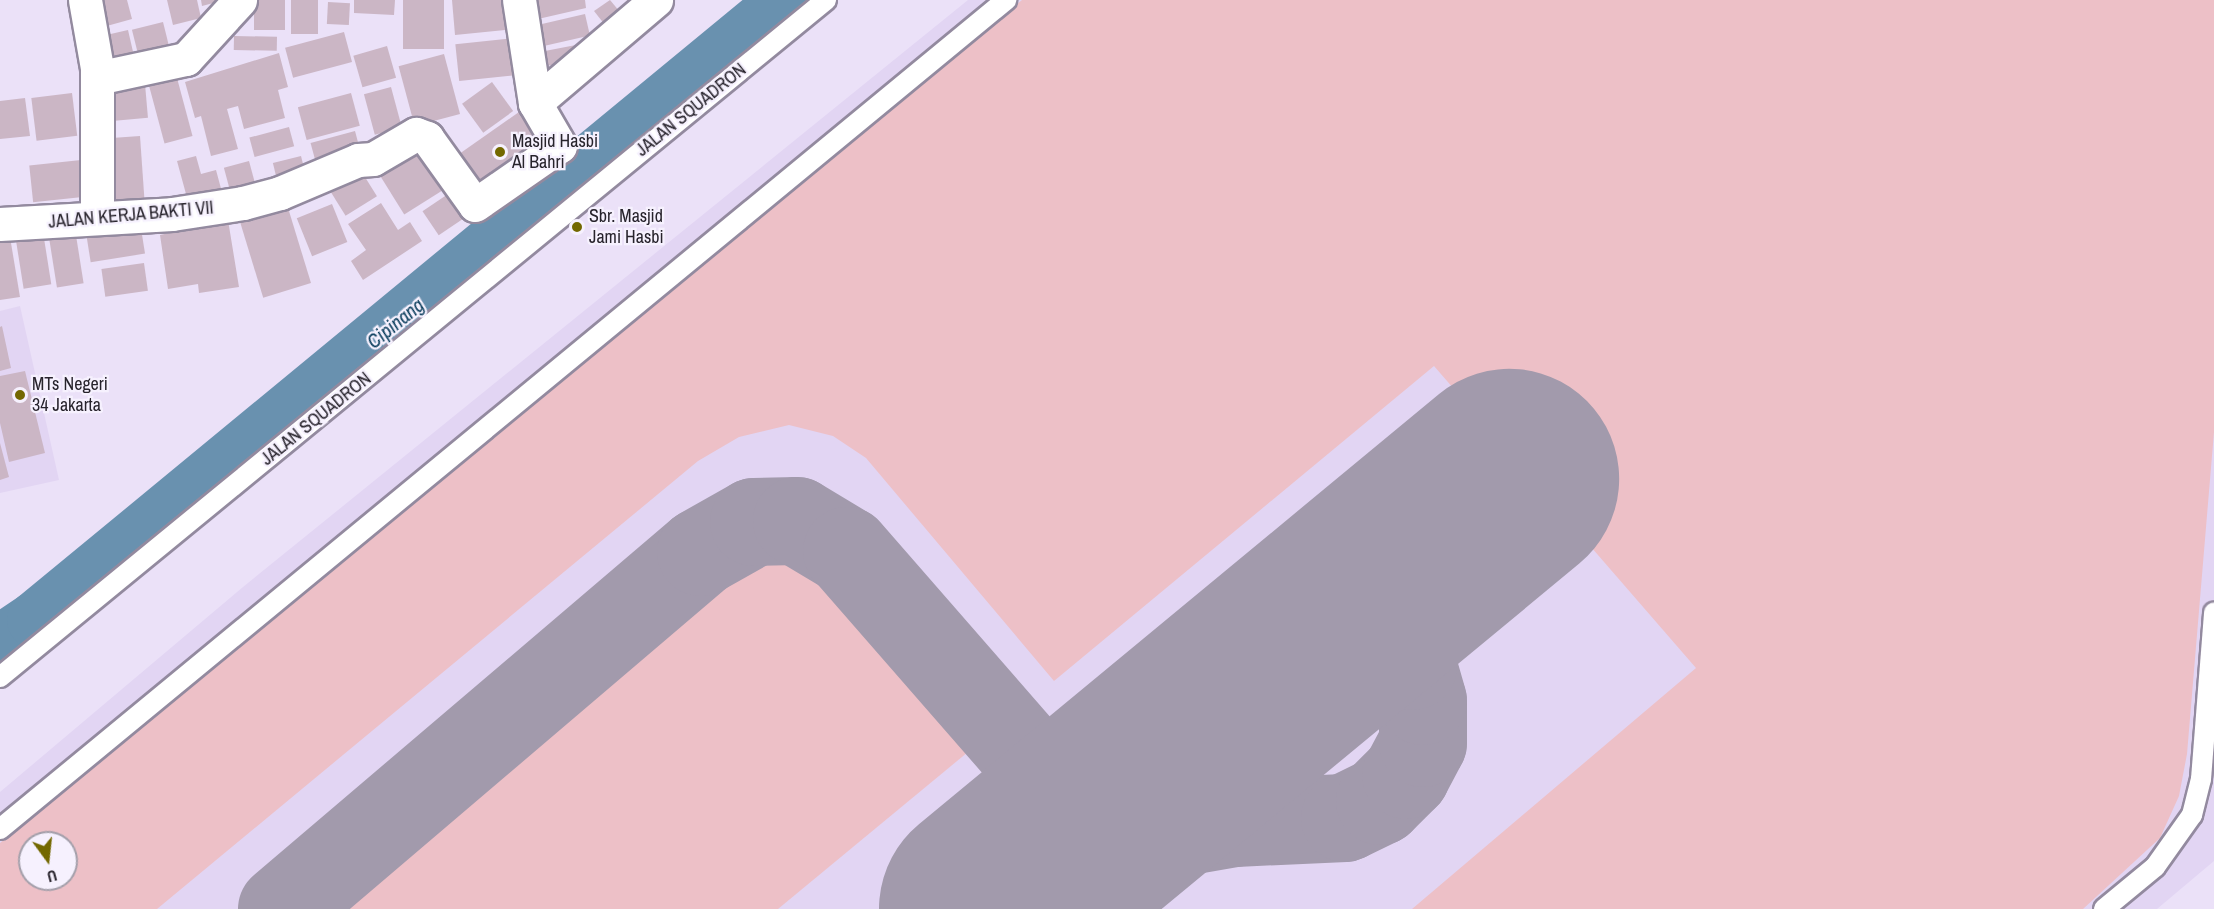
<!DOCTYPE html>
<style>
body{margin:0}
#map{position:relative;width:2214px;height:909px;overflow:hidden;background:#ebe1f8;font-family:"Archivo Narrow",sans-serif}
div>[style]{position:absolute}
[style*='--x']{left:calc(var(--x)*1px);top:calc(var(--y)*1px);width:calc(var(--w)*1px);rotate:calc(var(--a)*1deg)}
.built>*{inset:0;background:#e2d5f3}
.green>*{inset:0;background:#edc0c7}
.river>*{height:58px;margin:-29px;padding:0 29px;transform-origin:29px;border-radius:29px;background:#6991af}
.taxiway>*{height:88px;margin:-44px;padding:0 44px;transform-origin:44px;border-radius:44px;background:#a29aac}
.runway>*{height:220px;margin:-110px;padding:0 110px;transform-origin:110px;border-radius:110px;background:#a29aac}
.building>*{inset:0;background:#cbb6c5;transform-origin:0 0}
.roads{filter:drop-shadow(2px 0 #938a9f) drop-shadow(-2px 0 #938a9f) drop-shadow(0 2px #938a9f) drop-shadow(0 -2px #938a9f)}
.service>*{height:20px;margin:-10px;padding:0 10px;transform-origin:10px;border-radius:10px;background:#fff}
.minor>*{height:33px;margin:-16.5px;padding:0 16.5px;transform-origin:16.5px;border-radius:16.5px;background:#fff}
.dots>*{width:16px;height:16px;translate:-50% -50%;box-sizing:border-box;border:3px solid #f6f1fe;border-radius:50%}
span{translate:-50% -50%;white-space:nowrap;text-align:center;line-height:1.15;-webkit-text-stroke:4.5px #f6f1fe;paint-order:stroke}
.street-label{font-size:18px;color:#27232c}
.poi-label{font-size:18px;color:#27232c}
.left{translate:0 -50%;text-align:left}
.water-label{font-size:20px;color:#073b5a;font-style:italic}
.north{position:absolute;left:18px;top:831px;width:60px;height:60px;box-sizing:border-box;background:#f6f1fe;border:2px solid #a39faa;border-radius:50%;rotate:165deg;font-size:16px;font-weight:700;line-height:24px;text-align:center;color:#27232c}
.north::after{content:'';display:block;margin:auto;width:21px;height:27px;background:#736800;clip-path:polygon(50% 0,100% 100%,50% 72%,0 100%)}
</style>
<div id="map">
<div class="built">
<div style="clip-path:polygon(evenodd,968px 0,2214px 0,2214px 861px,2157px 909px,0 909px,0 792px,243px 587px,968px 0,30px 843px,66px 843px,66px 879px,30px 879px,30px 843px)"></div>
<div style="clip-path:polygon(20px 306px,59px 480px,0 493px,0 311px)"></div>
</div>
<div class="green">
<div style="clip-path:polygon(evenodd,1022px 0,2214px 0,2214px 432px,2187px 754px,2179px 796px,2160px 838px,2083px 909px,1412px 909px,1696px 668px,1434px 366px,1054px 681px,866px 458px,833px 436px,789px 425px,739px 437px,698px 461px,157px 909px,0 909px,0 843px,1022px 0,30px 843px,66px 843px,66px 879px,30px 879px,30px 843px)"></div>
<div style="clip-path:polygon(797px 521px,847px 551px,997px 728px,778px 909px,282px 909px,701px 552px,754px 522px)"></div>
</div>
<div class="river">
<div style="--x:0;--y:644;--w:43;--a:-33.7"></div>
<div style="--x:36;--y:620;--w:975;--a:-39.5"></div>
</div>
<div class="taxiway">
<div style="--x:282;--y:909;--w:550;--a:-40.43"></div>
<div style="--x:701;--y:552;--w:61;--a:-29.5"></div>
<div style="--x:754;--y:522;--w:43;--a:-1.3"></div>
<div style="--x:797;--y:521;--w:58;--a:31"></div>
<div style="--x:847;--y:551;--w:366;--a:48.9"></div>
<div style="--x:994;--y:909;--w:132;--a:-25.6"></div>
<div style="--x:1113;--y:852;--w:56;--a:-17.8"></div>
<div style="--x:1166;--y:835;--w:70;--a:-9.9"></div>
<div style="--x:1235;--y:823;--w:110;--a:-2.6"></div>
<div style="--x:1345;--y:818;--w:39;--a:-26"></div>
<div style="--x:1380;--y:801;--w:37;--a:-45"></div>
<div style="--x:1406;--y:775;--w:36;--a:-62"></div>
<div style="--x:1423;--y:743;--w:42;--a:-90"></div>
<div style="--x:1423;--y:701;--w:36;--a:-106"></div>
<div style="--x:1413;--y:666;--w:37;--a:-124"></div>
<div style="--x:1392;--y:635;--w:49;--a:-147.6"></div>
<div style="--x:1351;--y:609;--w:35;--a:-167"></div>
<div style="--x:1317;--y:601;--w:30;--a:174"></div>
<div style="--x:1287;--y:604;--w:38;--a:155"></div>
<div style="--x:1252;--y:620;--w:38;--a:137"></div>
<div style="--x:1224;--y:646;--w:138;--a:117.7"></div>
</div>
<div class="runway">
<div style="--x:989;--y:909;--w:675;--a:-39.59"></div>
</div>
<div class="building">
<div style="clip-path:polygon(89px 0,127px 0,132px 19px,96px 29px)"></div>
<div style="clip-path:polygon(167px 0,197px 0,201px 18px,173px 25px)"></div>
<div style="clip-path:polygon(201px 0,221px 0,221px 1px,202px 6px)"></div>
<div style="left:254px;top:0;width:31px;height:30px"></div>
<div style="left:291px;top:0;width:27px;height:34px"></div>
<div style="clip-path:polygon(354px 0,395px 0,394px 15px,354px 13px)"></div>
<div style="left:403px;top:0;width:41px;height:49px"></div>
<div style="clip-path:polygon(452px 0,511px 0,514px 29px,455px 35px)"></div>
<div style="clip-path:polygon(534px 0,585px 0,586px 8px,538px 19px)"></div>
<div style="clip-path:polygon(610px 0,620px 12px,605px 25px,594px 11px)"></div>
<div style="left:328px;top:2px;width:22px;height:22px;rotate:3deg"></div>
<div style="left:585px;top:14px;width:22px;height:53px;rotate:77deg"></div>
<div style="left:163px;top:22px;width:37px;height:32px;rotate:76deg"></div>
<div style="left:128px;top:30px;width:31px;height:30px;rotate:77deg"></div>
<div style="left:344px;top:32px;width:31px;height:61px;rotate:75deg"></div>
<div style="left:234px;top:36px;width:43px;height:14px;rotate:1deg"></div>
<div style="left:515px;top:38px;width:37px;height:60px;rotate:84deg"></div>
<div style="left:576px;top:45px;width:15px;height:41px;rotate:79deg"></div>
<div style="left:387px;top:46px;width:33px;height:35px;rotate:74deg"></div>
<div style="clip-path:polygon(279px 53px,288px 87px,278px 90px,285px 118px,244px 129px,238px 106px,227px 109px,238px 149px,211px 156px,201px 116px,195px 118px,185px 82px)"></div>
<div style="left:444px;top:54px;width:62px;height:47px;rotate:75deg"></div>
<div style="left:177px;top:78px;width:60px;height:29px;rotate:75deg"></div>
<div style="left:492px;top:82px;width:36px;height:37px;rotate:54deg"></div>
<div style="left:145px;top:84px;width:34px;height:44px;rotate:85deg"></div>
<div style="left:391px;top:87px;width:42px;height:28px;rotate:75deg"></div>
<div style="left:72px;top:93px;width:43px;height:41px;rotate:83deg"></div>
<div style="left:351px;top:93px;width:34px;height:55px;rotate:75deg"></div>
<div style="clip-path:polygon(25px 98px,30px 136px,0 139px,0 101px)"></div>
<div style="left:519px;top:112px;width:45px;height:77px;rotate:55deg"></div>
<div style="left:289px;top:127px;width:20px;height:41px;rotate:75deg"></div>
<div style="left:355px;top:131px;width:24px;height:46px;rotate:75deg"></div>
<div style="left:140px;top:136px;width:69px;height:39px;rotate:86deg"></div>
<div style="left:414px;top:147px;width:52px;height:44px;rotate:58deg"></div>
<div style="clip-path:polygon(196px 156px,201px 174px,216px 170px,223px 196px,189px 205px,177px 161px)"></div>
<div style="left:301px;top:156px;width:21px;height:29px;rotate:76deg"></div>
<div style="left:81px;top:160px;width:37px;height:52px;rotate:84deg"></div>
<div style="left:249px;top:161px;width:30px;height:26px;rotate:75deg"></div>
<div style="left:360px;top:169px;width:32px;height:37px;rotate:58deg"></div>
<div style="left:454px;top:190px;width:29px;height:38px;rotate:56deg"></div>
<div style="left:285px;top:198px;width:89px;height:50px;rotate:73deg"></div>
<div style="clip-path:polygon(381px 203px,398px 230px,410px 222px,422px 241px,363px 280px,351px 261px,366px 250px,348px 224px)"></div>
<div style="left:332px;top:204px;width:41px;height:38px;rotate:68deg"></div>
<div style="clip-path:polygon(228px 220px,239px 287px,199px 293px,198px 284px,168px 289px,160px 235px)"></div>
<div style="left:140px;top:222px;width:32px;height:55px;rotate:81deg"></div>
<div style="left:75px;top:229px;width:55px;height:27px;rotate:81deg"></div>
<div style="left:43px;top:232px;width:53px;height:28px;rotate:81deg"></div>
<div style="clip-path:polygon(10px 237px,20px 297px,0 300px,0 238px)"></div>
<div style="left:144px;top:263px;width:28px;height:43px;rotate:82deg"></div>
<div style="clip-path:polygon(2px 326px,11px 368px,0 371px,0 327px)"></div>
<div style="clip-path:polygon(25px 371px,45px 453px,9px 462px,0 423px,0 376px)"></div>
<div style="clip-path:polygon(0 443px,9px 477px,0 480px)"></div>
</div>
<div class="roads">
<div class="service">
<div style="--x:0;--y:677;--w:1068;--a:-39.34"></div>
<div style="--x:0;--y:829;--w:1304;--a:-39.49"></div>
<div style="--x:2104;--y:909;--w:66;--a:-39.5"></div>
<div style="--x:2155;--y:867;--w:64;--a:-54.6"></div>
<div style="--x:2192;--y:815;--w:37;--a:-76"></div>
<div style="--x:2201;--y:779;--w:167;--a:-85.5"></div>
</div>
<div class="minor">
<div style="--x:85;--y:0;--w:69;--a:80"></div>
<div style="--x:97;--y:68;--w:149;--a:90"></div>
<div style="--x:97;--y:78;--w:91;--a:-12.1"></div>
<div style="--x:186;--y:59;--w:80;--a:-47.5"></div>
<div style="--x:535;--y:103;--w:159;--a:-40.4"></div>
<div style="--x:0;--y:224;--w:172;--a:-3.3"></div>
<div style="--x:172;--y:214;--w:72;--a:-8.8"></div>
<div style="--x:243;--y:203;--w:38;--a:-15"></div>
<div style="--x:280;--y:193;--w:85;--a:-22.9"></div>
<div style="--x:358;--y:160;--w:15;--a:-4"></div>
<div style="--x:373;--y:159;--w:50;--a:-30.2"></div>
<div style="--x:416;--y:134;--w:12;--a:20"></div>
<div style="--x:427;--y:138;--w:82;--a:54.4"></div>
<div style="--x:475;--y:205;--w:103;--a:-34.8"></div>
<div style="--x:560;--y:146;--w:50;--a:-120.2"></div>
<div style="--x:535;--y:103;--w:104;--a:-98.8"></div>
</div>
</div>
<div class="dots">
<div style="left:500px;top:152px;background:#736800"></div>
<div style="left:577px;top:227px;background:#736800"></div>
<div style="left:20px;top:395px;background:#736800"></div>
</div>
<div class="street-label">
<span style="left:691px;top:110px;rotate:-39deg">JALAN SQUADRON</span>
<span style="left:131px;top:215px;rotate:-5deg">JALAN KERJA BAKTI VII</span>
<span style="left:316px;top:419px;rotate:-39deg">JALAN SQUADRON</span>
</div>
<div class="poi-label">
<span class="left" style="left:512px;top:152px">Masjid Hasbi<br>Al Bahri</span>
<span class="left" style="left:589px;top:227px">Sbr. Masjid<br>Jami Hasbi</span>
<span class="left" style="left:32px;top:395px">MTs Negeri<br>34 Jakarta</span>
</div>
<div class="water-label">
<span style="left:395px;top:323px;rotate:-39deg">Cipinang</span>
</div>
<div class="north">U</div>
</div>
